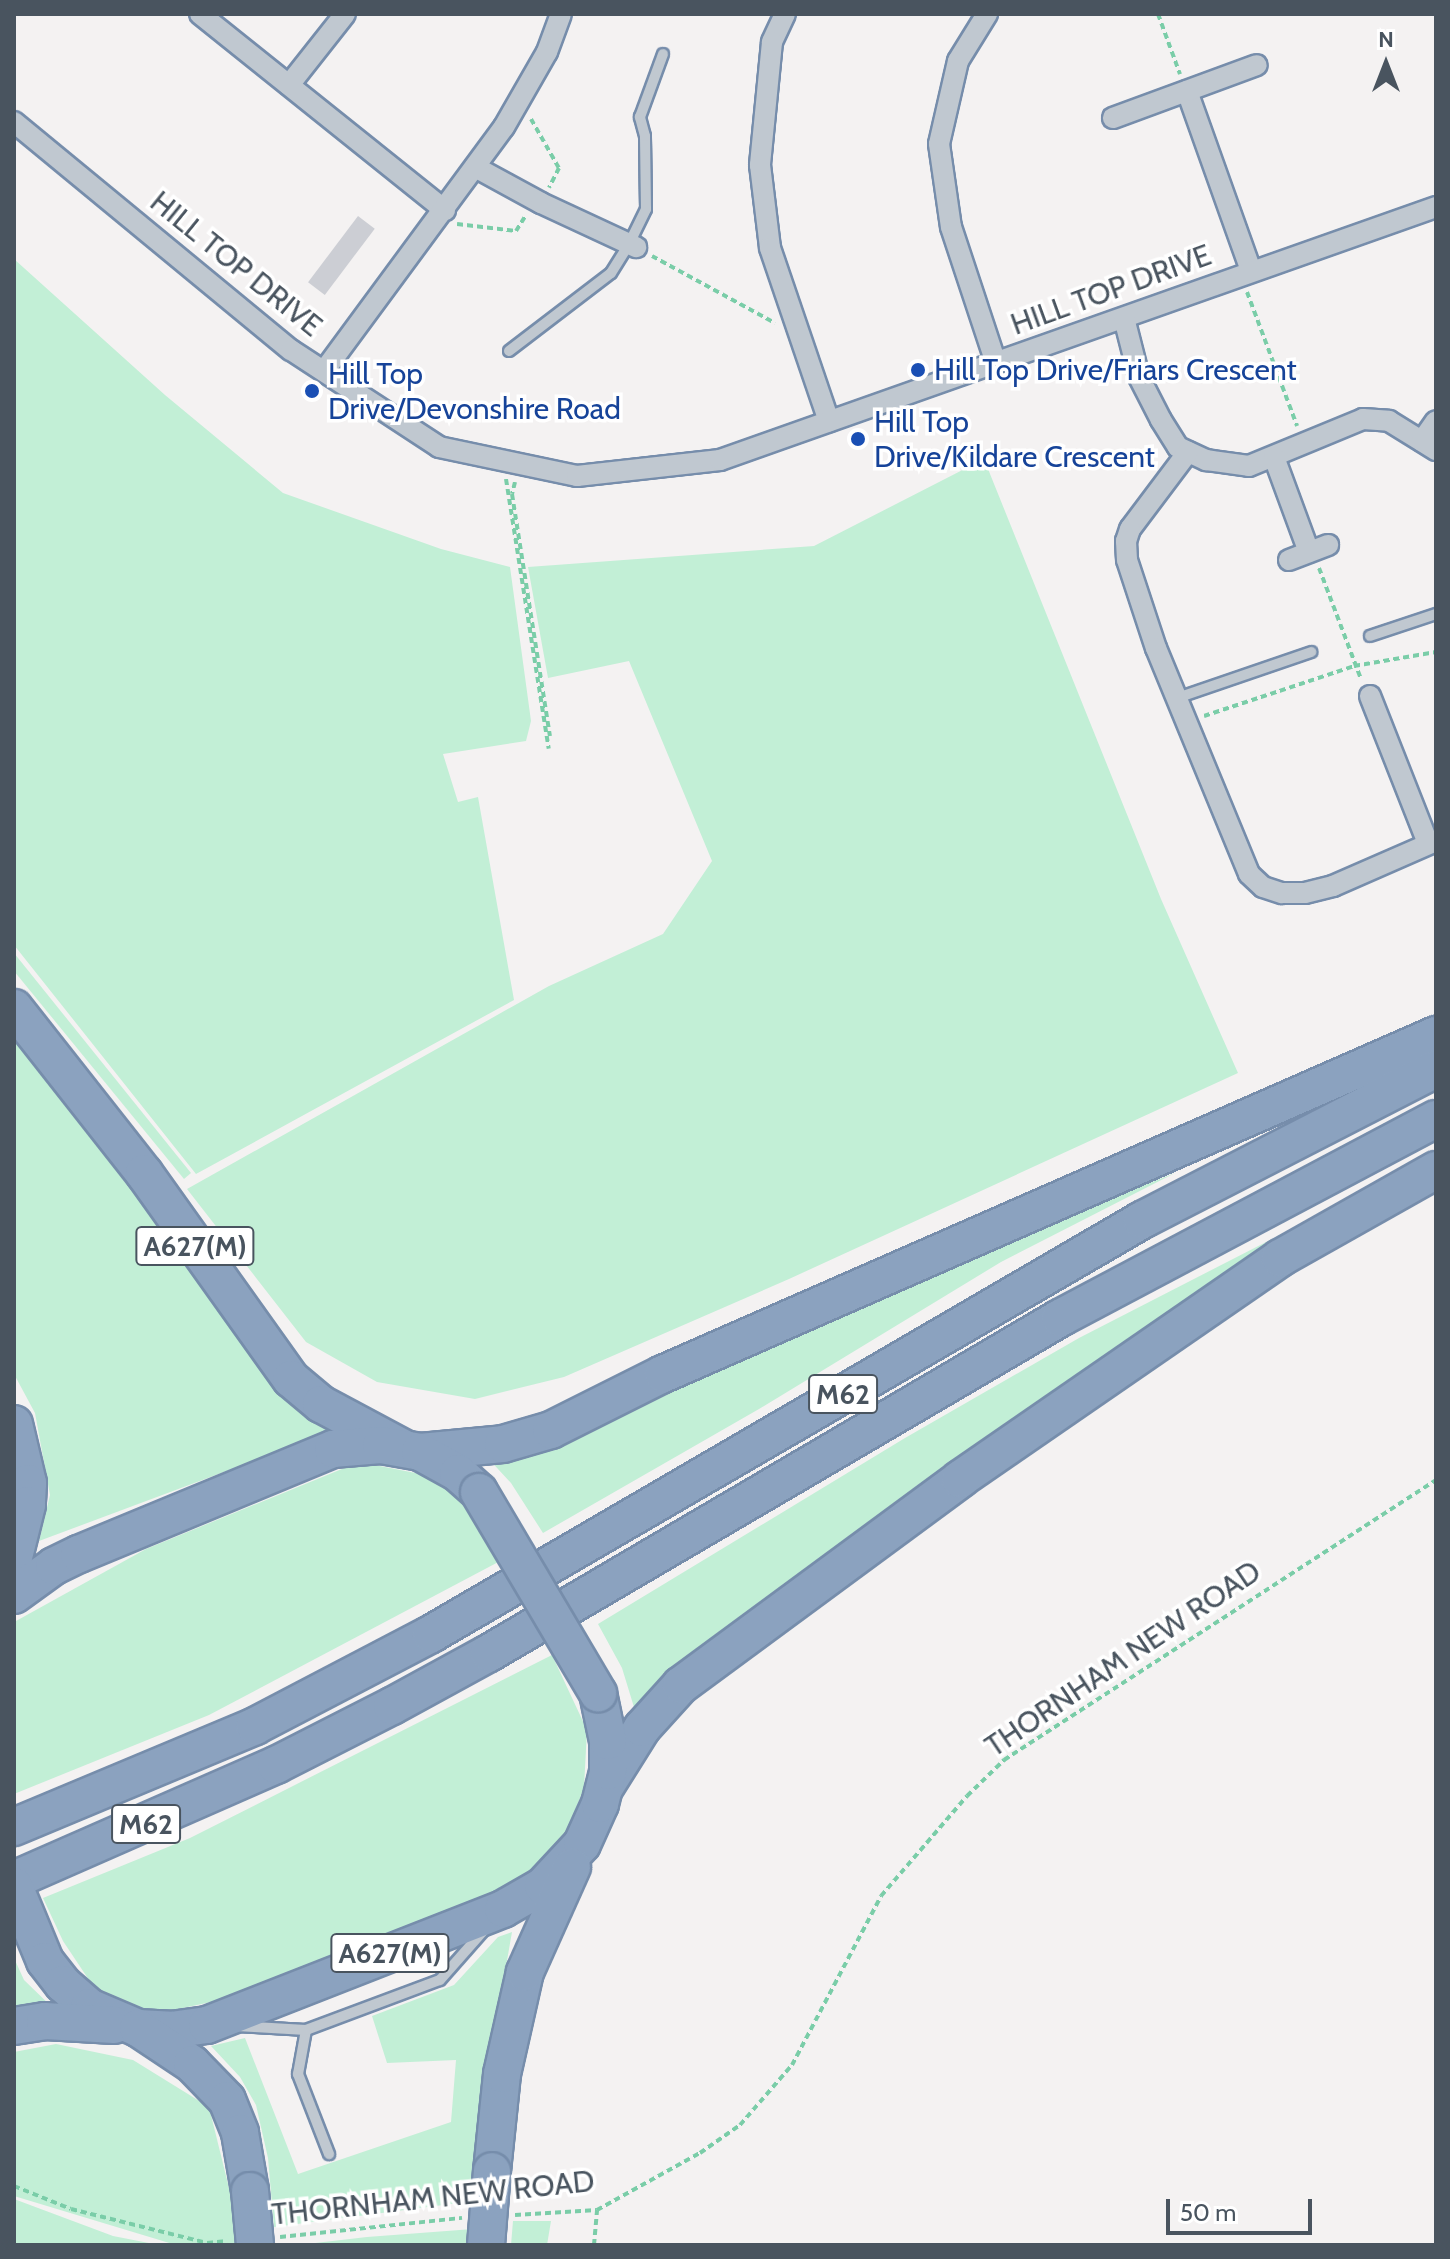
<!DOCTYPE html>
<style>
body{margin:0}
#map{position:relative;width:1450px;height:2259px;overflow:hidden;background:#f4f2f2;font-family:Cabin,sans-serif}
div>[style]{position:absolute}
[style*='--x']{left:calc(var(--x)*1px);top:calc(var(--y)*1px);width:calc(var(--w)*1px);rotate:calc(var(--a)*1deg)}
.green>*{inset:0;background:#c2efd6}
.building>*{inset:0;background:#ccced4;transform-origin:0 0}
.path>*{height:4px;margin-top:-2px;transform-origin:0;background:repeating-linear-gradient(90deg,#7acda8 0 6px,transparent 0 10px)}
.roads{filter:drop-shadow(2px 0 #768dab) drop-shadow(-2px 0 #768dab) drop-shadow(0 2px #768dab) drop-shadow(0 -2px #768dab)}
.service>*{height:10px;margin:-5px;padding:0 5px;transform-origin:5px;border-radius:5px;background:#c0c8d0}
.minor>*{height:20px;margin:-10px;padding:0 10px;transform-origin:10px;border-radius:10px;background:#c0c8d0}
.motorway>*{height:36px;margin:-18px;padding:0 18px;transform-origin:18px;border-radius:18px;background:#8ba2bf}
.bridges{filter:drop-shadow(2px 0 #768dab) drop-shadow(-2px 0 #768dab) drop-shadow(0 2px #768dab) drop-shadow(0 -2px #768dab)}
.motorway-bridge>*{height:36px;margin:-18px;padding:0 18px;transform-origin:18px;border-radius:18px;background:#8ba2bf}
.dots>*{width:22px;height:22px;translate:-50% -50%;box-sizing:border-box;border:4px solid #fff;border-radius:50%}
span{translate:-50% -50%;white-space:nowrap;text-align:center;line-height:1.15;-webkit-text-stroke:7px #fff;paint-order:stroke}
.shield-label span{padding:2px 6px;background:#fff;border:2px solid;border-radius:6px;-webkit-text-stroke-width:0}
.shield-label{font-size:28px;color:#49545f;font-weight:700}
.street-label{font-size:30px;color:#49545f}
.transit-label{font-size:30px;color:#164399}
.left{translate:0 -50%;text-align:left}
.frame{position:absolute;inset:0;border:16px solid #49545f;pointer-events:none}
.north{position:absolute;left:1346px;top:24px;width:80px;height:80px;-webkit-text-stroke:6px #fff;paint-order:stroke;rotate:0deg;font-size:22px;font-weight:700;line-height:32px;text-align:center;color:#49545f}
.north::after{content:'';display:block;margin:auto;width:28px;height:36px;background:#49545f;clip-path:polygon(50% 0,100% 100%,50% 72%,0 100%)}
.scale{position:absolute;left:1166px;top:2199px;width:146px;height:36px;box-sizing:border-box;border:4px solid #49545f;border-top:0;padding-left:10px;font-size:24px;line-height:28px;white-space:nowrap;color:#49545f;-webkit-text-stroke:6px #fff;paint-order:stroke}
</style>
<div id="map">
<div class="green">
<div style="clip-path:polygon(14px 259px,165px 395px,283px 493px,441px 549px,510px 567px,531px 721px,526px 741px,443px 754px,458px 802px,478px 797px,514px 1000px,196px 1174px,14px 945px)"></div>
<div style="clip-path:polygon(984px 459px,1161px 899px,1238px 1073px,789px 1279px,564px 1377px,475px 1399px,377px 1382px,306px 1342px,187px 1189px,549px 986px,663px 934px,712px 861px,629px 661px,548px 678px,528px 567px,814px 546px)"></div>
<div style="clip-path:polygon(14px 953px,191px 1173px,184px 1179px,14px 971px)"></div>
<div style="clip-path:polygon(14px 1029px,244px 1345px,334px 1431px,39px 1541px,50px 1495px,35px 1413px,14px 1374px)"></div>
<div style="clip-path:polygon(1175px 1173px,1001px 1262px,759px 1409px,543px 1533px,511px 1483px,486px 1456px,918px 1274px)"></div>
<div style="clip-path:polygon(1377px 1185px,637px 1717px,622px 1668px,598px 1624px,905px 1438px,1079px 1338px)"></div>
<div style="clip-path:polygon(359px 1462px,431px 1476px,485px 1523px,504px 1559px,209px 1715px,14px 1794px,16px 1621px,146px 1549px)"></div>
<div style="clip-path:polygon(552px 1655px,587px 1730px,584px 1788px,562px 1844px,526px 1878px,358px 1951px,211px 2002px,155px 2014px,95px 1989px,63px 1941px,43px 1898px,190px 1838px)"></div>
<div style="clip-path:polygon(512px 1932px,482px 2103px,474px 2201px,274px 2227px,268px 2158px,256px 2105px,240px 2077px,211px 2046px,245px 2038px,298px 2174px,451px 2122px,456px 2060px,387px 2063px,372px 2016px,454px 1985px,498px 1937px)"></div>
<div style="clip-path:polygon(14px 1958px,24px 1980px,54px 2009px,14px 2018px)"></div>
<div style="clip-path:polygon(56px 2044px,133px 2060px,209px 2107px,231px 2196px,236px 2245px,176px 2245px,14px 2196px,14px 2052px)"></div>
<div style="clip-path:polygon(14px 2199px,113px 2236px,159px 2245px,14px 2245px)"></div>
<div style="clip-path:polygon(513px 2221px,551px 2221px,547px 2245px,511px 2245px)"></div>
<div style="clip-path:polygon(473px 2229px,472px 2245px,298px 2245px,367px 2237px)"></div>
</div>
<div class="building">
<div style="left:358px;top:216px;width:21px;height:83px;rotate:37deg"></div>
</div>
<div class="path">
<div style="--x:1158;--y:14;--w:64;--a:69.9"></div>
<div style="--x:531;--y:119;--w:56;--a:60.3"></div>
<div style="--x:559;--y:168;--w:22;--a:117"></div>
<div style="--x:457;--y:224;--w:59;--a:6.8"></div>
<div style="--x:516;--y:231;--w:19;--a:-58"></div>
<div style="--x:652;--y:256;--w:140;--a:28.6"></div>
<div style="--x:1247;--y:292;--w:143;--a:69.5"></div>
<div style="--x:506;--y:479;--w:273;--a:81"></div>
<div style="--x:515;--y:482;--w:12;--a:104"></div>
<div style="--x:512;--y:494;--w:245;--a:81.1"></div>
<div style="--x:1319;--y:568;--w:119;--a:69.3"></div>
<div style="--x:1204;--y:716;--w:158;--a:-18.4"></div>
<div style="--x:1354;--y:666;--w:83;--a:-9.7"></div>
<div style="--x:14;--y:2186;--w:61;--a:22"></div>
<div style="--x:71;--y:2209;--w:140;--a:14"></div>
<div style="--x:207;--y:2243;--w:20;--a:-6"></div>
<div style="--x:515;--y:2215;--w:82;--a:-3.5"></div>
<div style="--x:597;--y:2210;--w:118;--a:-29"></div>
<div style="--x:700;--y:2153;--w:49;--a:-35"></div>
<div style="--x:740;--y:2125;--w:79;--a:-49.1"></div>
<div style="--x:792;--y:2065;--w:191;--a:-62.2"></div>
<div style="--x:881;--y:1896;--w:132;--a:-49.3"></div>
<div style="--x:967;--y:1796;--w:52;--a:-44.2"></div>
<div style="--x:1004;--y:1760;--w:515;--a:-32.95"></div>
<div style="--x:280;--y:2237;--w:183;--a:-6"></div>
<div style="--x:594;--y:2245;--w:35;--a:-85"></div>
</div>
<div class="roads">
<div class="service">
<div style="--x:509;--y:351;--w:128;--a:-37.4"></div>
<div style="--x:611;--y:273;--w:34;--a:-58"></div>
<div style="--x:629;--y:244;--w:39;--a:-64"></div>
<div style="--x:646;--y:209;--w:73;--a:-90.8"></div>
<div style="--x:645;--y:136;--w:20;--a:-105"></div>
<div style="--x:640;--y:117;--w:67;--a:-69.9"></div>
<div style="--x:1370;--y:636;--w:70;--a:-18.4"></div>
<div style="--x:1177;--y:698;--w:142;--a:-18.9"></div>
<div style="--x:237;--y:2026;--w:69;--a:3.3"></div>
<div style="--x:306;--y:2030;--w:143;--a:-20.5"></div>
<div style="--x:440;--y:1980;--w:68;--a:-48.6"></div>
<div style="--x:306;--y:2030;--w:45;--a:100.3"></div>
<div style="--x:298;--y:2074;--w:86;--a:68.8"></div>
</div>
<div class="minor">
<div style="--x:200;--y:14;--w:314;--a:38.7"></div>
<div style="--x:785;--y:14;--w:31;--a:115"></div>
<div style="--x:772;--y:42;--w:124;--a:95.6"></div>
<div style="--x:760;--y:165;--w:84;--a:83.1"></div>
<div style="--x:770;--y:248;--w:183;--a:71.2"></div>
<div style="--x:987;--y:14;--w:55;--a:121.7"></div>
<div style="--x:958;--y:61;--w:85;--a:102.9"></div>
<div style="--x:939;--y:144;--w:84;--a:81.8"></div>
<div style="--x:951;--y:227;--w:143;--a:71.7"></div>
<div style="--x:289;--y:85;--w:90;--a:-51.7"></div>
<div style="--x:1187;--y:91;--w:191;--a:70.4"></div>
<div style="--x:1113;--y:118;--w:153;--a:-20.2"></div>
<div style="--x:14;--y:122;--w:359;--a:39.5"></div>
<div style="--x:291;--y:350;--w:177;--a:33.2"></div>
<div style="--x:439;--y:447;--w:141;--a:11.9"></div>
<div style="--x:577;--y:476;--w:144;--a:-6.4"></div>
<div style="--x:720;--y:460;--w:759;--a:-19.46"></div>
<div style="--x:475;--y:167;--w:75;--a:28.6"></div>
<div style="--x:541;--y:203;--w:105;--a:24.9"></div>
<div style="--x:1124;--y:318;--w:61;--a:75.7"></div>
<div style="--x:1139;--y:377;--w:48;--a:62.9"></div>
<div style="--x:1161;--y:420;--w:32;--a:58"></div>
<div style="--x:1178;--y:447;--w:31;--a:25"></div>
<div style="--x:1206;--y:460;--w:43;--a:7.9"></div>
<div style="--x:1249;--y:466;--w:123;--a:-22.4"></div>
<div style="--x:1363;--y:419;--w:26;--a:4"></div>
<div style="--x:1389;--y:421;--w:55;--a:31.7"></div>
<div style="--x:324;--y:371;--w:303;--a:-53.6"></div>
<div style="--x:504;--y:127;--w:86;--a:-60.2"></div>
<div style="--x:547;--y:52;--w:40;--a:-69.8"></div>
<div style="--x:1422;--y:441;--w:24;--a:-55"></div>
<div style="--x:1188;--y:452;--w:96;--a:127"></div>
<div style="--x:1130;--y:529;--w:13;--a:108"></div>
<div style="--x:1126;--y:541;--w:19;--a:87"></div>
<div style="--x:1127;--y:560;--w:93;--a:71.8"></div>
<div style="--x:1156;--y:648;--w:244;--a:67.6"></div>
<div style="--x:1249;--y:874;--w:19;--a:43"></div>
<div style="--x:1263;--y:887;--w:20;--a:18"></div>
<div style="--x:1282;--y:893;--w:23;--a:0"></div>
<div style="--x:1305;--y:893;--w:29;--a:-14"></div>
<div style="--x:1333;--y:886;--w:112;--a:-23.6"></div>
<div style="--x:1274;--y:457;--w:101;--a:69.8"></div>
<div style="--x:1289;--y:560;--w:42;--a:-21"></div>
<div style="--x:1370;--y:696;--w:158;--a:68.5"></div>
</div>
<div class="motorway">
<div style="--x:14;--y:1008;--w:210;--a:51.8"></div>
<div style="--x:144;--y:1173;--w:253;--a:54.5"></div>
<div style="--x:291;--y:1379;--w:39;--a:40"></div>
<div style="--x:321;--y:1404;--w:95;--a:28.2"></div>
<div style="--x:14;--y:1424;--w:61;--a:76.7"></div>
<div style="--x:28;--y:1483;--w:22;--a:93"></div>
<div style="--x:27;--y:1505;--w:54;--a:104"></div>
<div style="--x:420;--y:1452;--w:83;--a:-5.5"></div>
<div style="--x:503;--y:1444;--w:50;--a:-16.3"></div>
<div style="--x:551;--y:1430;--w:125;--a:-26.6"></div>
<div style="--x:663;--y:1374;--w:844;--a:-23.68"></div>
<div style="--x:14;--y:1595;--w:49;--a:-35.9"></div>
<div style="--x:54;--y:1566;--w:28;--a:-26"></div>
<div style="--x:79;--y:1554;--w:275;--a:-22.5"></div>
<div style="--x:333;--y:1449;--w:48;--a:-4.8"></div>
<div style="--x:381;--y:1445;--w:40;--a:10"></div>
<div style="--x:420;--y:1452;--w:43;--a:28.9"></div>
<div style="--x:458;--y:1473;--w:28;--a:42"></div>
<div style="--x:605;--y:1787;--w:70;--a:-57.9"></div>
<div style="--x:642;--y:1728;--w:58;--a:-47.8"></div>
<div style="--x:681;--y:1685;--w:347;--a:-36.4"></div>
<div style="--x:960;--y:1479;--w:389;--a:-34.6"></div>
<div style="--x:1280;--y:1258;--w:179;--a:-29.4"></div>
<div style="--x:14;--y:1827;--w:261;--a:-22.7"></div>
<div style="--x:255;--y:1726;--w:199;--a:-27.6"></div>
<div style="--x:431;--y:1634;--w:823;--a:-30.21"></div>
<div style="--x:1142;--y:1220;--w:331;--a:-27.2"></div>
<div style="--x:14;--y:1880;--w:286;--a:-23.7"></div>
<div style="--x:276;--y:1765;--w:130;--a:-27"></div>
<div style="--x:392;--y:1706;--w:111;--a:-28.7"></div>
<div style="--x:489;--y:1653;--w:662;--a:-30.4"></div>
<div style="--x:1060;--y:1318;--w:425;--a:-27.9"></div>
<div style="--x:14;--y:1886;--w:81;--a:67.5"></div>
<div style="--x:45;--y:1961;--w:29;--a:52"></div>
<div style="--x:63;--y:1984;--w:35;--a:41"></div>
<div style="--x:89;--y:2007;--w:53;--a:23.2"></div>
<div style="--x:138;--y:2028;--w:33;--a:3"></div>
<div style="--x:171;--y:2030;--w:36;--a:-8"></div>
<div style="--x:207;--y:2025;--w:318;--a:-21.4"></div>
<div style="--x:503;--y:1909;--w:46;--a:-29.9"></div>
<div style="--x:543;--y:1886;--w:57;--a:-47.1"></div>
<div style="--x:582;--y:1844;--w:44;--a:-65.8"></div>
<div style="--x:600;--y:1804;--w:34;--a:-76"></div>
<div style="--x:608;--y:1771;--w:30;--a:-90"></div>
<div style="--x:608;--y:1741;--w:49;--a:-101.8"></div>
<div style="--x:14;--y:2026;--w:31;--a:-9"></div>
<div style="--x:45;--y:2021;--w:69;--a:3.3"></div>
<div style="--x:138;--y:2028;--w:65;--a:33.7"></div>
<div style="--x:192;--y:2064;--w:50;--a:45.8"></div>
<div style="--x:227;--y:2100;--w:35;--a:68"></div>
<div style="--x:240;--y:2133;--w:59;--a:80.2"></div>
<div style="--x:492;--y:2171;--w:98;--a:-84.1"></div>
<div style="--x:502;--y:2074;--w:105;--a:-77.3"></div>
<div style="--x:525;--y:1972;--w:115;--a:-65.9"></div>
</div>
</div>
<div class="bridges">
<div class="motorway-bridge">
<div style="--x:479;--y:1492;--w:234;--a:59.4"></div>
<div style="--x:250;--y:2191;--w:54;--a:84.7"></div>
<div style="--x:486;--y:2245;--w:74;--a:-85.4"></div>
</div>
</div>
<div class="dots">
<div style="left:918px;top:370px;background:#1a4fb4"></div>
<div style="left:312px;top:391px;background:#1a4fb4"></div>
<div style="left:858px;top:439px;background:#1a4fb4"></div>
</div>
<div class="shield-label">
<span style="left:195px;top:1246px">A627(M)</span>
<span style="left:843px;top:1394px">M62</span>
<span style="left:146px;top:1824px">M62</span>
<span style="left:390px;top:1953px">A627(M)</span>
</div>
<div class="street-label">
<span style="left:236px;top:264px;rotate:39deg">HILL TOP DRIVE</span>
<span style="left:1111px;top:290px;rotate:-20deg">HILL TOP DRIVE</span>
<span style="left:1123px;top:1659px;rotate:-34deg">THORNHAM NEW ROAD</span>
<span style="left:433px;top:2198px;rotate:-6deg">THORNHAM NEW ROAD</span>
</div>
<div class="transit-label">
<span class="left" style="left:934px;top:370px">Hill Top Drive/Friars Crescent</span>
<span class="left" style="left:328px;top:391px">Hill Top<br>Drive/Devonshire Road</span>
<span class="left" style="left:874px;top:439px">Hill Top<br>Drive/Kildare Crescent</span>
</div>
<div class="frame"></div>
<div class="north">N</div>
<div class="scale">50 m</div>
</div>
